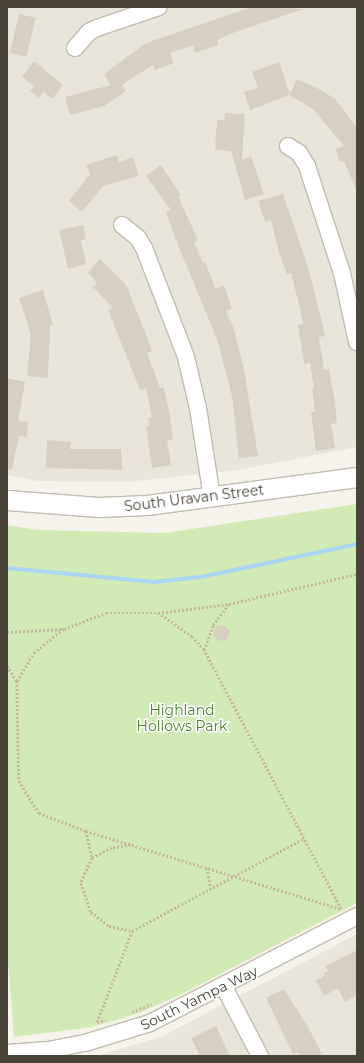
<!DOCTYPE html>
<style>
body{margin:0}
#map{position:relative;width:364px;height:1063px;overflow:hidden;background:#f6f3ec;font-family:Montserrat,sans-serif}
div>[style]{position:absolute}
[style*='--x']{left:calc(var(--x)*1px);top:calc(var(--y)*1px);width:calc(var(--w)*1px);rotate:calc(var(--a)*1deg)}
.residential>*{inset:0;background:#eae5da}
.green>*{inset:0;background:#d2eab5}
.stream>*{height:4px;margin:-2px;padding:0 2px;transform-origin:2px;border-radius:2px;background:#a9d4f2}
.building>*{inset:0;background:#d8cfc1;transform-origin:0 0}
.path>*{height:2.5px;margin-top:-1.25px;transform-origin:0;background:repeating-linear-gradient(90deg,#c4b79f 0 2px,transparent 0 4px)}
.roads{filter:drop-shadow(1px 0 #c2bbae) drop-shadow(-1px 0 #c2bbae) drop-shadow(0 1px #c2bbae) drop-shadow(0 -1px #c2bbae)}
.minor>*{height:16px;margin:-8px;padding:0 8px;transform-origin:8px;border-radius:8px;background:#fff}
.tertiary>*{height:19px;margin:-9.5px;padding:0 9.5px;transform-origin:9.5px;border-radius:9.5px;background:#fff}
span{translate:-50% -50%;white-space:nowrap;text-align:center;line-height:1.15;-webkit-text-stroke:3px #fff;paint-order:stroke}
.street-label{font-size:14px;color:#4b4439}
.park-label{font-size:14px;color:#4a7f2a}
.frame{position:absolute;inset:0;border:8px solid #4b4439;pointer-events:none}
</style>
<div id="map">
<div class="residential">
<div style="clip-path:polygon(7px 7px,357px 7px,357px 447px,238px 470px,126px 482px,38px 481px,7px 475px)"></div>
<div style="clip-path:polygon(357px 934px,357px 1056px,97px 1056px,163px 1036px)"></div>
</div>
<div class="green">
<div style="clip-path:polygon(357px 504px,357px 903px,180px 995px,139px 1013px,92px 1027px,14px 1037px,7px 950px,7px 525px,37px 530px,165px 533px)"></div>
</div>
<div class="stream">
<div style="--x:7;--y:568;--w:148;--a:5.4"></div>
<div style="--x:154;--y:582;--w:47;--a:-6.1"></div>
<div style="--x:201;--y:577;--w:159;--a:-11.9"></div>
</div>
<div class="building">
<div style="clip-path:polygon(252px 7px,303px 9px,230px 34px,217px 40px,218px 45px,195px 53px,193px 45px,170px 53px,174px 63px,155px 70px,153px 65px,122px 85px,126px 91px,104px 106px,70px 115px,65px 97px,111px 85px,104px 74px,146px 43px)"></div>
<div style="left:19px;top:14px;width:17px;height:40px;rotate:13deg"></div>
<div style="clip-path:polygon(34px 61px,63px 85px,52px 99px,43px 92px,39px 98px,30px 91px,34px 86px,22px 77px)"></div>
<div style="clip-path:polygon(279px 62px,290px 94px,297px 79px,321px 90px,335px 99px,357px 128px,357px 192px,344px 161px,340px 162px,335px 149px,344px 146px,313px 109px,289px 95px,250px 110px,244px 92px,258px 88px,252px 72px)"></div>
<div style="clip-path:polygon(225px 113px,245px 114px,242px 159px,251px 156px,264px 194px,245px 200px,231px 151px,215px 150px,217px 120px,224px 120px)"></div>
<div style="clip-path:polygon(117px 155px,119px 162px,133px 157px,139px 176px,103px 186px,82px 212px,69px 201px,90px 174px,86px 165px)"></div>
<div style="clip-path:polygon(161px 165px,181px 195px,178px 196px,198px 240px,194px 242px,203px 263px,205px 262px,216px 289px,224px 285px,232px 309px,226px 311px,234px 329px,244px 369px,258px 456px,239px 458px,232px 396px,217px 339px,173px 233px,166px 212px,171px 210px,146px 176px)"></div>
<div style="clip-path:polygon(283px 194px,308px 267px,322px 322px,325px 336px,319px 337px,324px 370px,329px 369px,335px 401px,337px 423px,331px 424px,335px 448px,316px 451px,311px 412px,315px 412px,312px 388px,314px 388px,310px 363px,304px 364px,298px 325px,303px 324px,299px 304px,291px 273px,287px 274px,280px 256px,271px 220px,265px 222px,258px 201px)"></div>
<div style="clip-path:polygon(83px 225px,86px 239px,81px 240px,86px 264px,68px 269px,59px 230px)"></div>
<div style="clip-path:polygon(100px 259px,126px 285px,144px 329px,152px 351px,147px 353px,160px 388px,164px 388px,170px 416px,173px 440px,167px 441px,171px 465px,152px 468px,146px 426px,150px 426px,148px 418px,152px 417px,146px 388px,140px 390px,108px 310px,113px 308px,93px 287px,97px 283px,88px 272px)"></div>
<div style="clip-path:polygon(43px 290px,53px 325px,50px 326px,48px 378px,27px 376px,31px 335px,19px 298px)"></div>
<div style="clip-path:polygon(7px 378px,25px 382px,18px 421px,28px 422px,27px 437px,19px 436px,12px 469px,7px 469px)"></div>
<div style="clip-path:polygon(47px 440px,71px 442px,70px 449px,121px 449px,122px 470px,46px 468px)"></div>
<div style="clip-path:polygon(224px 625px,230px 631px,227px 640px,219px 641px,213px 634px,216px 626px)"></div>
<div style="clip-path:polygon(357px 950px,357px 995px,345px 1002px,338px 988px,324px 996px,316px 981px,325px 975px,324px 973px,328px 971px,325px 966px)"></div>
<div style="clip-path:polygon(284px 989px,308px 1027px,323px 1056px,300px 1056px,298px 1052px,293px 1054px,266px 998px)"></div>
<div style="clip-path:polygon(216px 1026px,230px 1056px,200px 1056px,191px 1038px)"></div>
</div>
<div class="path">
<div style="--x:7;--y:632;--w:57;--a:-3"></div>
<div style="--x:64;--y:629;--w:45;--a:-20.9"></div>
<div style="--x:106;--y:613;--w:52;--a:0"></div>
<div style="--x:158;--y:613;--w:72;--a:-7.2"></div>
<div style="--x:229;--y:604;--w:131;--a:-13.2"></div>
<div style="--x:204;--y:650;--w:27;--a:-70"></div>
<div style="--x:213;--y:625;--w:26;--a:-53"></div>
<div style="--x:7;--y:666;--w:18;--a:56"></div>
<div style="--x:17;--y:681;--w:100;--a:88.9"></div>
<div style="--x:19;--y:781;--w:38;--a:58"></div>
<div style="--x:39;--y:813;--w:50;--a:21"></div>
<div style="--x:86;--y:831;--w:267;--a:17"></div>
<div style="--x:341;--y:909;--w:293;--a:-117.9"></div>
<div style="--x:204;--y:650;--w:18;--a:-133"></div>
<div style="--x:192;--y:637;--w:42;--a:-144.8"></div>
<div style="--x:17;--y:681;--w:33;--a:-59"></div>
<div style="--x:34;--y:653;--w:38;--a:-40"></div>
<div style="--x:86;--y:831;--w:28;--a:77"></div>
<div style="--x:131;--y:845;--w:19;--a:171"></div>
<div style="--x:112;--y:848;--w:22;--a:153"></div>
<div style="--x:92;--y:858;--w:27;--a:114"></div>
<div style="--x:81;--y:883;--w:31;--a:71"></div>
<div style="--x:91;--y:912;--w:23;--a:38"></div>
<div style="--x:109;--y:926;--w:24;--a:12"></div>
<div style="--x:132;--y:931;--w:194;--a:-28.3"></div>
<div style="--x:207;--y:868;--w:20;--a:79"></div>
<div style="--x:132;--y:1012;--w:21;--a:-23"></div>
<div style="--x:97;--y:1022;--w:9;--a:-13"></div>
<div style="--x:97;--y:1022;--w:97;--a:-69"></div>
</div>
<div class="roads">
<div class="minor">
<div style="--x:75;--y:48;--w:21;--a:-49"></div>
<div style="--x:89;--y:32;--w:9;--a:-27"></div>
<div style="--x:97;--y:28;--w:65;--a:-18.7"></div>
<div style="--x:288;--y:146;--w:13;--a:32"></div>
<div style="--x:299;--y:153;--w:15;--a:58"></div>
<div style="--x:307;--y:166;--w:113;--a:71.9"></div>
<div style="--x:342;--y:273;--w:71;--a:77.7"></div>
<div style="--x:122;--y:225;--w:21;--a:39"></div>
<div style="--x:138;--y:238;--w:12;--a:59"></div>
<div style="--x:144;--y:248;--w:117;--a:68.9"></div>
<div style="--x:186;--y:357;--w:52;--a:76.8"></div>
<div style="--x:198;--y:408;--w:90;--a:81.1"></div>
<div style="--x:224;--y:987;--w:78;--a:62.4"></div>
<div style="--x:7;--y:1053;--w:41;--a:-4.2"></div>
<div style="--x:48;--y:1050;--w:38;--a:-11"></div>
<div style="--x:85;--y:1043;--w:68;--a:-17.1"></div>
<div style="--x:150;--y:1023;--w:233;--a:-27.3"></div>
</div>
<div class="tertiary">
<div style="--x:7;--y:500;--w:92;--a:4.4"></div>
<div style="--x:99;--y:507;--w:48;--a:-2.4"></div>
<div style="--x:147;--y:505;--w:212;--a:-7.6"></div>
</div>
</div>
<div class="street-label">
<span style="left:194px;top:498px;rotate:-7deg">South Uravan Street</span>
<span style="left:199px;top:998px;rotate:-26deg">South Yampa Way</span>
</div>
<div class="park-label">
<span style="left:182px;top:718px">Highland<br>Hollows Park</span>
</div>
<div class="frame"></div>
</div>
